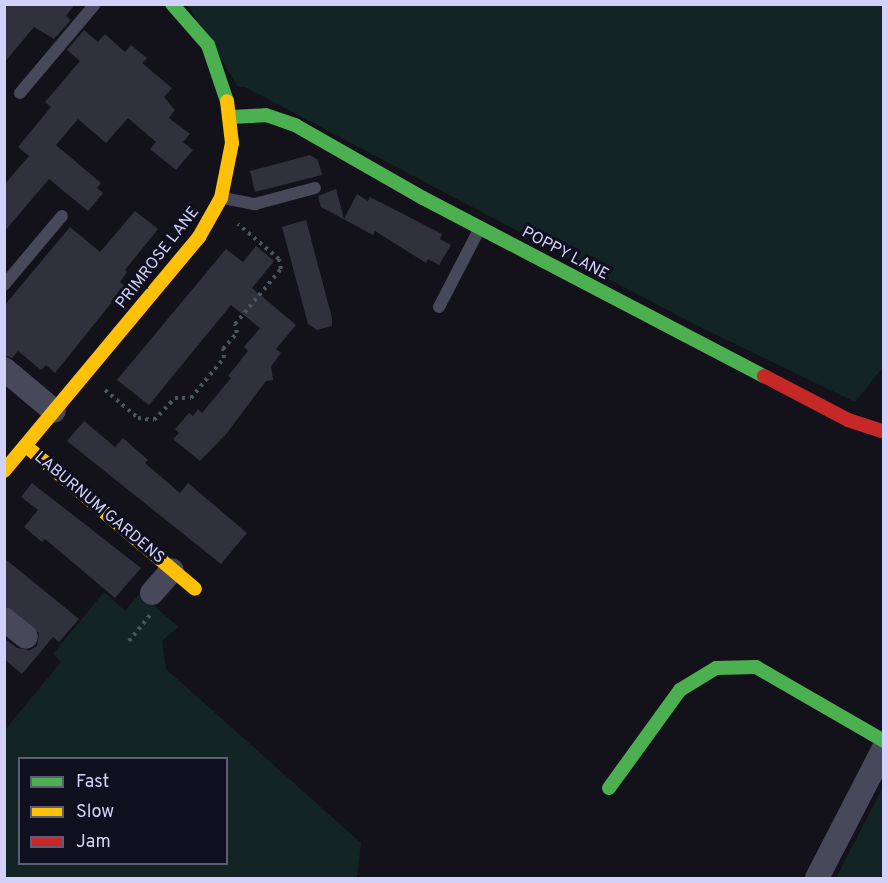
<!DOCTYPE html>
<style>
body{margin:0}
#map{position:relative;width:888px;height:883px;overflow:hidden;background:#13121a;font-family:Overpass,sans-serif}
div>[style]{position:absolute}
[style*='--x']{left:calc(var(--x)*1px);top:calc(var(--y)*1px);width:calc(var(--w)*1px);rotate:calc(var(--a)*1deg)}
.green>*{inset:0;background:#122524}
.building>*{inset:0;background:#31303d}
.path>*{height:4px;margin-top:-2px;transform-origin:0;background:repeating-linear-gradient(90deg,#4a5761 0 3px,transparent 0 7.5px)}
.lane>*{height:12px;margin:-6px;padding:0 6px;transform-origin:6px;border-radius:6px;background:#48485b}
.street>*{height:24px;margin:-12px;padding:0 12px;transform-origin:12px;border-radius:12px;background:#48485b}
.fast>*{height:14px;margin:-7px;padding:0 7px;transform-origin:7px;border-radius:7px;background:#4caf50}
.slow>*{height:14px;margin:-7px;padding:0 7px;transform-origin:7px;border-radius:7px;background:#ffc107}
.jam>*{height:14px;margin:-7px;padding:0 7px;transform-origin:7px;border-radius:7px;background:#c62828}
span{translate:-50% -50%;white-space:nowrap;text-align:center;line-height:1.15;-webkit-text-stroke:6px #100f1e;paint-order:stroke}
.street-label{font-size:16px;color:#d2d1fa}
.frame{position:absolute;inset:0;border:6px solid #d2d1fa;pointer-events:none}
.legend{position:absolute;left:18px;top:757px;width:210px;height:108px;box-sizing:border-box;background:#100f1e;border:2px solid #5e5d76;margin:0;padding:8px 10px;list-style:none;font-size:18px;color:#d2d1fa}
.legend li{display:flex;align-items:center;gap:12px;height:30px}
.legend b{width:30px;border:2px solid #5e5d76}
</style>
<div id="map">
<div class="green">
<div style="clip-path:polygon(188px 5px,883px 5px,883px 367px,855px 402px,694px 324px,245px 87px,238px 87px)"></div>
<div style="clip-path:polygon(evenodd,104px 592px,125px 611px,140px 593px,178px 627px,162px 641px,166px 669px,361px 843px,357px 878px,5px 878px,5px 730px,61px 662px,53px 654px,104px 592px,20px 758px,226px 758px,226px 864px,20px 864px,20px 758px)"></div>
<div style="clip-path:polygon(883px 787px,883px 878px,836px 878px)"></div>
</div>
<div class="building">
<div style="clip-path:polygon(4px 4px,75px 4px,66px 16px,71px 20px,54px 39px,34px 27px,4px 63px)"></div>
<div style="clip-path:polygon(84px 30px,98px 42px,105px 34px,125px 52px,131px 45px,147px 58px,142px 63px,172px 88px,164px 97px,175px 110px,169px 118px,190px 134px,183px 142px,193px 150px,176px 170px,150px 149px,156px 142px,128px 118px,106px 143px,78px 119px,56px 145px,101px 183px,97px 188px,103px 193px,88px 211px,49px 179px,4px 232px,4px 185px,29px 156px,18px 147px,51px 107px,45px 102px,80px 61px,67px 50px)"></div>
<div style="clip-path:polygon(310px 155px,318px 160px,322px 175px,255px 192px,250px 171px)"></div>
<div style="clip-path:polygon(336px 189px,344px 219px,357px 194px,368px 201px,370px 197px,442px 234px,440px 239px,451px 245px,439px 265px,428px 259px,426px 263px,375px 231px,373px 235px,321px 207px,318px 196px)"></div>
<div style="clip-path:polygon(135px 211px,158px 229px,125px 270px,127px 272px,120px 282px,125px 286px,55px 373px,46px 365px,41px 370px,18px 351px,12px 358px,4px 355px,4px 306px,70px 227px,100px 252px)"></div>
<div style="clip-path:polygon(306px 220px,332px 318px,332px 326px,317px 330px,308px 324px,282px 227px)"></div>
<div style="clip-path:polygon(256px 246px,274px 261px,252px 288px,296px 325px,276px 349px,281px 353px,271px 366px,273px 380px,266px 381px,227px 433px,200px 461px,173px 439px,179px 433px,175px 429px,189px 413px,193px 416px,198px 409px,202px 413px,231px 378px,228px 376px,248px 351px,244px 347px,260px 328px,231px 305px,149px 405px,117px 380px,226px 249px,243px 262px)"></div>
<div style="clip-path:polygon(84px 421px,115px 447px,123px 438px,148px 460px,145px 463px,180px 493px,188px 483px,247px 533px,221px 564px,67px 441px)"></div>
<div style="clip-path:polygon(32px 483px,141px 568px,115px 598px,45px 539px,42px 542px,24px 527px,38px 510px,21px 497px)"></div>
<div style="clip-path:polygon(4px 558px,79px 619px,59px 642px,53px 637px,22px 674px,4px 659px,4px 638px,17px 648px,30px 650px,37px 646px,39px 633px,4px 605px)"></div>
</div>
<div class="path">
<div style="--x:105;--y:390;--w:43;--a:40.3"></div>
<div style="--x:138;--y:418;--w:16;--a:7"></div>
<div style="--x:154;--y:420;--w:30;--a:-46"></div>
<div style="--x:175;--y:398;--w:16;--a:0"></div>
<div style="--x:191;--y:398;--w:52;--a:-50.5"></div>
<div style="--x:224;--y:358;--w:9;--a:-96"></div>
<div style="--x:223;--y:349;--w:21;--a:-49"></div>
<div style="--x:237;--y:333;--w:9;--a:-103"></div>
<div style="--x:235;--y:324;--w:72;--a:-50.1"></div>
<div style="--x:281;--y:269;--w:10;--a:-101"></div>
<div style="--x:279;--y:259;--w:54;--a:-139.5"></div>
<div style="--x:129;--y:641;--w:33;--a:-51"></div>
</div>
<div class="lane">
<div style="--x:20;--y:93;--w:116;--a:-49.9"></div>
<div style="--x:223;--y:198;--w:33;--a:11"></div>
<div style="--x:255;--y:204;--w:62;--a:-14.9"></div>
<div style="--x:4;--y:285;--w:90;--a:-50"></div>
<div style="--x:439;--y:307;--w:89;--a:-62.6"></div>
</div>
<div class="street">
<div style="--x:4;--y:369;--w:65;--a:40"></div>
<div style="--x:152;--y:593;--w:30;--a:-49"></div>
<div style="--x:4;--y:619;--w:28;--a:39"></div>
<div style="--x:817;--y:878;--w:146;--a:-62.7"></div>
</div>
<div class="fast">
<div style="--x:172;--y:4;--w:55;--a:48.7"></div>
<div style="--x:208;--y:45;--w:59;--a:71.3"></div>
<div style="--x:231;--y:117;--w:35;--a:-3"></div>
<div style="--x:266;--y:115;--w:31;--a:19"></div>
<div style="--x:295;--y:125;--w:147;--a:29.7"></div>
<div style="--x:423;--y:198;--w:385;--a:27.6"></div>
<div style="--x:609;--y:788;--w:121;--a:-54.1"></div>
<div style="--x:680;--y:690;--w:42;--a:-31.4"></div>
<div style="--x:716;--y:668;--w:40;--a:-1.4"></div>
<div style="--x:756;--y:667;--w:148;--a:30"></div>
</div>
<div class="slow">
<div style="--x:26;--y:446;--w:221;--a:40.2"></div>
<div style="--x:4;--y:471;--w:305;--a:-50.2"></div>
<div style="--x:199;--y:237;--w:45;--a:-60.6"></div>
<div style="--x:221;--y:198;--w:56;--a:-78.7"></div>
<div style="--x:232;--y:143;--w:42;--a:-96.8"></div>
</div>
<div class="jam">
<div style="--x:764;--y:376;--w:95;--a:27.6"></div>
<div style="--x:848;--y:420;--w:38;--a:18"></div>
</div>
<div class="street-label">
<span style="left:565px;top:254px;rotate:28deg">POPPY LANE</span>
<span style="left:158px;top:258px;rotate:-52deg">PRIMROSE LANE</span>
<span style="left:99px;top:508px;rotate:40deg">LABURNUM GARDENS</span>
</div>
<div class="frame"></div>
<ul class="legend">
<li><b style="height:8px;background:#4caf50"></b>Fast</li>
<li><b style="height:8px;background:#ffc107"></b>Slow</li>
<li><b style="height:8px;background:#c62828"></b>Jam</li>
</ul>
</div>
